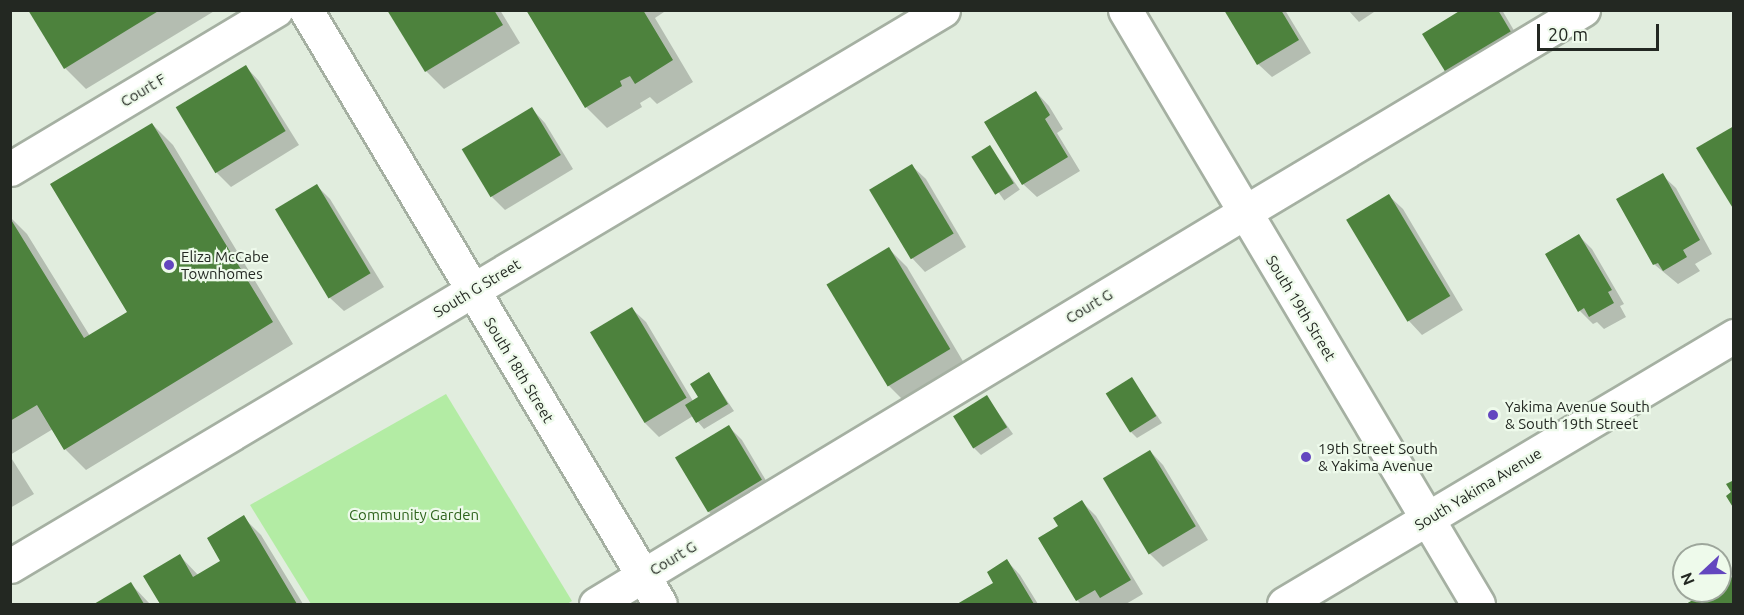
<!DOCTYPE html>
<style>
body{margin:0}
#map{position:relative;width:1744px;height:615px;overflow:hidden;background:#e1edde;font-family:Ubuntu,sans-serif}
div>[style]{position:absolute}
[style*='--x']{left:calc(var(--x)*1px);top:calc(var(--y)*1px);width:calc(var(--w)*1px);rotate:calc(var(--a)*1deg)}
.green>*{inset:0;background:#b3eca4}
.shadow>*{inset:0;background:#0003;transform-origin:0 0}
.building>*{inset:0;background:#4d823d;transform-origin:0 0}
.roads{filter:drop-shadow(2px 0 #a5b0a2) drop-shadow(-2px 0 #a5b0a2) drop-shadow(0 2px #a5b0a2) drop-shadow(0 -2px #a5b0a2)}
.minor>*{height:33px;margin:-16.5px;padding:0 16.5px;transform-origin:16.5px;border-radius:16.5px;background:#fff}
.secondary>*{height:33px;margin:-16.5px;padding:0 16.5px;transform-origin:16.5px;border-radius:16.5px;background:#fff}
.dots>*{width:16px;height:16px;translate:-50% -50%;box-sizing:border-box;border:3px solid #eefaeb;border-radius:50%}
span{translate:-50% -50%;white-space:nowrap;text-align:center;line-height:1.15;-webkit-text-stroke:4.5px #eefaeb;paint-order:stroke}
.street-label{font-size:15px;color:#232822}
.poi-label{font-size:15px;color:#232822}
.left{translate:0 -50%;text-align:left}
.park-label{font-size:15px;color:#2f641e}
.frame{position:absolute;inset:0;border:12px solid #232822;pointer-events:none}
.north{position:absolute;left:1672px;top:543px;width:60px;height:60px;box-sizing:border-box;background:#eefaeb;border:2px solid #9da69b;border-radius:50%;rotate:248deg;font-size:16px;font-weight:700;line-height:24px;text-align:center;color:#232822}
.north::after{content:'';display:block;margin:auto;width:21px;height:27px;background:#6346bf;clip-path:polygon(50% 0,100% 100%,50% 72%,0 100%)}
.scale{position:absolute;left:1537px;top:24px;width:122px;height:27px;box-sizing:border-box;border:3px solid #232822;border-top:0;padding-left:8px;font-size:18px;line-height:21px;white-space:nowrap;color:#232822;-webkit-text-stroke:4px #eefaeb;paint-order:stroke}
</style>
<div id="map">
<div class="green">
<div style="clip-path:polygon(446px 394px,572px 601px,567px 604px,311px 604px,250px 505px)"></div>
</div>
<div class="shadow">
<div style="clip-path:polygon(30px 10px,216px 10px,86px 89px,65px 68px)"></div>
<div style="clip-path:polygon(389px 10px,500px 10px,520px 43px,444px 89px,426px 71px)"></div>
<div style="clip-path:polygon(528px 10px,667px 10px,655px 18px,693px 82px,657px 104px,650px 97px,640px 103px,642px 107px,607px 128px,586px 107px)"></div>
<div style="clip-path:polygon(1226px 10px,1285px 10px,1311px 53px,1272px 77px,1258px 64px)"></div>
<div style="clip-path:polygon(1348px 10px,1377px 10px,1359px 22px)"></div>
<div style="clip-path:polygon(1464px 10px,1502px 10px,1529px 56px)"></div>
<div style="clip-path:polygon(246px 67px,259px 81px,299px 145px,231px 187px,217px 173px,178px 108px)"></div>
<div style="clip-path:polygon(1036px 92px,1049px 106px,1063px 129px,1057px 133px,1080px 171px,1037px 197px,1023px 184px)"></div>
<div style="clip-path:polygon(532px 109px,545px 123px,573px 169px,505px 210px,492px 197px)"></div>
<div style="clip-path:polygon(152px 124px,173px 145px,293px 344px,86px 470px,65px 449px,53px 429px,10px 455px,10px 217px,27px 234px,90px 336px,129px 312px)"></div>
<div style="left:990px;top:147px;width:52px;height:19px;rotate:55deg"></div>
<div style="clip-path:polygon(912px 166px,926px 179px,966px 247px,925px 272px,912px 258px)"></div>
<div style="clip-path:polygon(1662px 175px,1676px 188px,1712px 254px,1695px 264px,1700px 271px,1678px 284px,1655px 265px,1618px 199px)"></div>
<div style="clip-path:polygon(317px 186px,330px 199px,384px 287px,344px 311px,330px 298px,277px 210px)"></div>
<div style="clip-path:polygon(1389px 196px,1403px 209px,1463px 310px,1422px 335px,1409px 321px)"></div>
<div style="clip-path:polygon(1579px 236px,1592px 249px,1624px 304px,1620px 306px,1626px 317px,1604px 329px,1597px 322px,1593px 324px,1580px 311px)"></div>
<div style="clip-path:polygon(889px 249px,907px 267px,967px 368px,907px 404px,889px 386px,829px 285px)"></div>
<div style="clip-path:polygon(632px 309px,646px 322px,693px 401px,700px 397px,709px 374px,734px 411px,704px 429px,693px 416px,659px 437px,645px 423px)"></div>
<div style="clip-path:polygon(1132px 379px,1162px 423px,1137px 438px,1130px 431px)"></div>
<div style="clip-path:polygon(987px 397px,1013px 434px,981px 455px,974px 448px)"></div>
<div style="clip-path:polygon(729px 427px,742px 440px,774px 494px,723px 525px,709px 512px)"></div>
<div style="clip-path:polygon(1150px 451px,1163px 465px,1208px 540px,1163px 567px,1150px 554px)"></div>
<div style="clip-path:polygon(10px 456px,34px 494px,10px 508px)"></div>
<div style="clip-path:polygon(1082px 502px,1096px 516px,1143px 594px,1126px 604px,1081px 604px,1077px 600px,1060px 526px)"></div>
<div style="clip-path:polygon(243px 517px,261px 535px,303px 604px,162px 604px,145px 577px,180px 556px,199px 576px,222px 561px)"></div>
<div style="clip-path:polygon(1007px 561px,1020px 575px,1038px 604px,960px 604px,995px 583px)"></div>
<div style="clip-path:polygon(1734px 577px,1734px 604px,1689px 604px,1711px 591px,1720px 591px,1720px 586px)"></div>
<div style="clip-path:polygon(131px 584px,150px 604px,97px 604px)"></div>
</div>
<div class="building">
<div style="clip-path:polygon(28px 10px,160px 10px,64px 69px)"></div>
<div style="clip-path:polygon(387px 10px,494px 10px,503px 25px,425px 72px)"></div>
<div style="clip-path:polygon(526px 10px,643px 10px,673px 60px,635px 84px,630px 76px,620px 81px,622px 86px,585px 108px)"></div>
<div style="clip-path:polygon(1224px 10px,1281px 10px,1299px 40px,1257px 65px)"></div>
<div style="clip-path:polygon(1461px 10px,1498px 10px,1517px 42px,1451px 81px,1422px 34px)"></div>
<div style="left:246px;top:65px;width:77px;height:82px;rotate:59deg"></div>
<div style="clip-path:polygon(1036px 91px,1050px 115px,1045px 119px,1068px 157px,1022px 185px,984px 122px)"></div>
<div style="left:532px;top:107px;width:56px;height:82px;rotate:59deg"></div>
<div style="clip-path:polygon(152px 123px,273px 322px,64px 450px,37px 405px,10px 421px,10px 218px,84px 338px,127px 312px,50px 184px)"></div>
<div style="clip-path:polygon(1734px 126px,1734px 210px,1696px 148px)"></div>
<div style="left:990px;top:145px;width:45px;height:22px;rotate:58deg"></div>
<div style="left:912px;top:164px;width:81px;height:50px;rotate:59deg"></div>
<div style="clip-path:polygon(1663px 173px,1700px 240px,1683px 250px,1687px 257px,1663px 271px,1658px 263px,1653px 265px,1616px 199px)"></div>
<div style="left:317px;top:184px;width:104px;height:49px;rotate:59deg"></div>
<div style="left:1389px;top:194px;width:119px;height:50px;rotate:59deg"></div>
<div style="clip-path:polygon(1579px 234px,1612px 290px,1608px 292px,1614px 303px,1589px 317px,1584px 308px,1578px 312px,1545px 254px)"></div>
<div style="left:889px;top:247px;width:119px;height:73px;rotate:59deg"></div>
<div style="left:632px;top:307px;width:106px;height:49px;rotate:59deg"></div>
<div style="clip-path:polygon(709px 372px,728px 404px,696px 423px,685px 405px,698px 397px,690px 384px)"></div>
<div style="left:1132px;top:377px;width:46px;height:31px;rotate:58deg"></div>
<div style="left:987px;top:395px;width:38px;height:40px;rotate:58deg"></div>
<div style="left:729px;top:425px;width:64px;height:63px;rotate:59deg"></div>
<div style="left:1150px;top:450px;width:89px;height:55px;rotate:59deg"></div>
<div style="clip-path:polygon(1734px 480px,1734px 509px,1726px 496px,1731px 492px,1726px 484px)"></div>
<div style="clip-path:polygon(1082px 500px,1131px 580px,1100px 598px,1095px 590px,1076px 601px,1038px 538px,1058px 526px,1053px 518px)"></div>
<div style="clip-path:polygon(244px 515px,297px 604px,160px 604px,143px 576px,180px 554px,193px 577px,220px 561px,207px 538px)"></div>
<div style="clip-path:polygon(1007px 559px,1034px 604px,957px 604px,993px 583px,987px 572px)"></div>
<div style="clip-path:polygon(1734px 576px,1734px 604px,1686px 604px,1708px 591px,1720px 591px,1720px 584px)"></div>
<div style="clip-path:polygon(131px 582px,144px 604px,94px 604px)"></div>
</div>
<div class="roads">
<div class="minor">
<div style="--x:306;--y:10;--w:691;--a:59.21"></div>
<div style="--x:10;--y:169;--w:310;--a:-30.9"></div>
<div style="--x:10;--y:566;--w:1086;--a:-30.79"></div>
<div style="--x:596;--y:604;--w:758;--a:-31.13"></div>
<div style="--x:1245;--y:212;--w:394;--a:-30.9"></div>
</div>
<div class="secondary">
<div style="--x:1125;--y:10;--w:691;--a:59.28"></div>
<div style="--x:1284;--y:604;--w:524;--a:-30.78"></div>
</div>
</div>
<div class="dots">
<div style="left:169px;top:265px;background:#6346bf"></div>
<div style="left:1493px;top:415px;background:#6346bf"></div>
<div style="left:1306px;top:457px;background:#6346bf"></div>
</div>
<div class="street-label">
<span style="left:143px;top:90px;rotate:-31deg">Court F</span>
<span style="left:477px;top:288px;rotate:-31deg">South G Street</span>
<span style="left:1089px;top:306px;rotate:-31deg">Court G</span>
<span style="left:1301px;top:308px;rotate:59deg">South 19th Street</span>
<span style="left:519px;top:370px;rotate:59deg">South 18th Street</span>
<span style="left:1478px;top:489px;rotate:-31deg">South Yakima Avenue</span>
<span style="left:673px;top:558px;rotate:-31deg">Court G</span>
</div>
<div class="poi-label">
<span class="left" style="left:181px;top:265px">Eliza McCabe<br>Townhomes</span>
<span class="left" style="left:1505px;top:415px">Yakima Avenue South<br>&amp; South 19th Street</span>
<span class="left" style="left:1318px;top:457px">19th Street South<br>&amp; Yakima Avenue</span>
</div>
<div class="park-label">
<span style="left:414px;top:515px">Community Garden</span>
</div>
<div class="frame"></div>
<div class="north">N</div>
<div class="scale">20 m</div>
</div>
